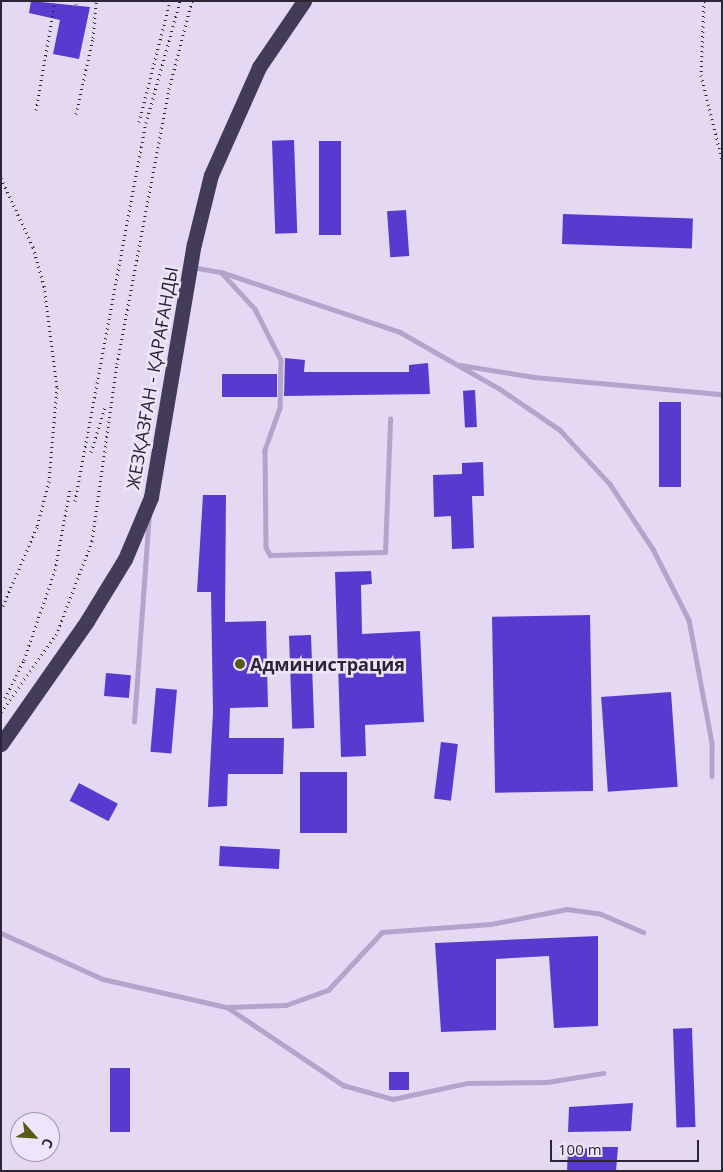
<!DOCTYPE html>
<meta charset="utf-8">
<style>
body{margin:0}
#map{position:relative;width:723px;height:1172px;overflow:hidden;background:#e5d8f3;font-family:"Open Sans",sans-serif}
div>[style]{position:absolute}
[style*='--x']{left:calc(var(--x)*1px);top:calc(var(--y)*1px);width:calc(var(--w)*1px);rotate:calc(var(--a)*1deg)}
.building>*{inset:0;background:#573bce;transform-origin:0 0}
.lane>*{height:4.5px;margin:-2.25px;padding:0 2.25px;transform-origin:2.25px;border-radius:2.25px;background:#b4a4cb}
.highway>*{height:15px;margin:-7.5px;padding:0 7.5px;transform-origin:7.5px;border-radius:7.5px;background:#433c58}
.rail>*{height:3px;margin-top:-1.5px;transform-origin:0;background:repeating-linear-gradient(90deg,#2a2636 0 1px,transparent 0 5px)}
.dots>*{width:14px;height:14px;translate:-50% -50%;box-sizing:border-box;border:2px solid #efe5fa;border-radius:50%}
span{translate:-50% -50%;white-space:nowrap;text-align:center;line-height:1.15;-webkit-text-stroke:5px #efe5fa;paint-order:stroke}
.street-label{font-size:18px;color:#2a2636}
.poi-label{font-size:18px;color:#2a2636;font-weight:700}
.left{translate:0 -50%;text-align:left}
.frame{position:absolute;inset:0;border:2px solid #2a2636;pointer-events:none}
.north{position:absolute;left:10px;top:1112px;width:50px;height:50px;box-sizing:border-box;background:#efe5fa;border:1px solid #a099ac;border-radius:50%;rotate:116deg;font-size:14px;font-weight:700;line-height:20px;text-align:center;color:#2a2636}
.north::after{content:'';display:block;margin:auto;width:18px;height:22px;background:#595a19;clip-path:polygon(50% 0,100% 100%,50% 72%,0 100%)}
.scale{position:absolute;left:550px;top:1140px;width:149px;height:22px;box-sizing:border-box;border:2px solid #2a2636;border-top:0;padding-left:6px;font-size:15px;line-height:18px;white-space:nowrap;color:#2a2636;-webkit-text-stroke:4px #efe5fa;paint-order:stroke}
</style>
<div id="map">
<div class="building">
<div style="clip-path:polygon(31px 1px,90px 7px,79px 59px,53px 54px,60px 20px,29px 13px)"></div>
<div style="left:294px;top:140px;width:93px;height:22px;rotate:88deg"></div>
<div style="left:319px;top:141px;width:22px;height:94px"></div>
<div style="left:406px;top:210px;width:46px;height:19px;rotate:86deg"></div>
<div style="left:563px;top:214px;width:130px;height:30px;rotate:2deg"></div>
<div style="clip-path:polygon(285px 358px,305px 360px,304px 372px,409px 372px,409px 365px,428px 363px,430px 394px,284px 396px)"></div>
<div style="left:222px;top:374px;width:55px;height:23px"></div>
<div style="left:475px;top:390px;width:37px;height:12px;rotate:87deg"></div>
<div style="left:659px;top:402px;width:22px;height:85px"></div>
<div style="clip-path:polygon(483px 462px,484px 496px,472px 496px,474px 548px,452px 549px,451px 516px,434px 517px,433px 475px,462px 474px,462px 463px)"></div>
<div style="clip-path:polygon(203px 495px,226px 495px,225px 622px,266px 621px,268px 707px,230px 708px,229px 738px,284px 738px,283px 774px,228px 774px,227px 806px,208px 807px,213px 712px,211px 592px,197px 592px)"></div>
<div style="clip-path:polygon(371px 571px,372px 584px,361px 585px,362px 634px,420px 631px,424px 722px,365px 725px,366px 756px,341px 757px,335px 572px)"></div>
<div style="left:590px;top:615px;width:176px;height:98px;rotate:89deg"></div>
<div style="left:311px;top:635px;width:93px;height:22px;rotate:88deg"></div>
<div style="left:106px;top:673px;width:25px;height:23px;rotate:5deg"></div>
<div style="left:156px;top:688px;width:21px;height:64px;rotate:5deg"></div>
<div style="left:671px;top:692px;width:95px;height:70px;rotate:86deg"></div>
<div style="left:441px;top:742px;width:17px;height:57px;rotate:7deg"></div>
<div style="left:300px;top:772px;width:47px;height:61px"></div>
<div style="left:79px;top:783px;width:44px;height:20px;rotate:28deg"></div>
<div style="left:220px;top:846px;width:60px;height:20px;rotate:3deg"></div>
<div style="clip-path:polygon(598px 936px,598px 1026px,554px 1028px,549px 956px,496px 959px,496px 1030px,441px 1032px,435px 943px)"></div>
<div style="left:692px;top:1028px;width:99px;height:19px;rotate:88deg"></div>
<div style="left:110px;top:1068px;width:20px;height:64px"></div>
<div style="left:389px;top:1072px;width:20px;height:18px"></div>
<div style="clip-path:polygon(633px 1103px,631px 1131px,568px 1132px,569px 1107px)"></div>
<div style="clip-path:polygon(602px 1147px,618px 1147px,616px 1171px,567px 1171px,568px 1150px)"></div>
</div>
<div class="lane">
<div style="--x:192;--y:267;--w:29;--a:10"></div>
<div style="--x:221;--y:272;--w:50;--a:47.4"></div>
<div style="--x:255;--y:309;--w:57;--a:63"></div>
<div style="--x:281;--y:360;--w:48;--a:91.2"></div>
<div style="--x:280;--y:408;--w:45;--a:109.7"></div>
<div style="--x:265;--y:450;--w:97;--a:89.4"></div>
<div style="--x:266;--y:547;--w:9;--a:63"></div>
<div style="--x:270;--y:555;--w:115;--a:-1.5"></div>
<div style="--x:385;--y:552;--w:133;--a:-87.8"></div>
<div style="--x:221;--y:272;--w:189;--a:18.5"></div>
<div style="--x:400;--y:332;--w:115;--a:29.7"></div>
<div style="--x:500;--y:389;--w:73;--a:34.3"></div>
<div style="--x:560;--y:430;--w:74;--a:47.2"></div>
<div style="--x:610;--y:484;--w:78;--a:56.5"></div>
<div style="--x:653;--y:549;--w:80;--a:63.1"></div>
<div style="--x:689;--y:620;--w:125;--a:79.4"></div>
<div style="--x:712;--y:743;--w:33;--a:90"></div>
<div style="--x:460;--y:365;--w:75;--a:9.2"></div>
<div style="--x:534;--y:377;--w:189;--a:5.2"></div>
<div style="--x:134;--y:722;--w:208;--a:-85.9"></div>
<div style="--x:1;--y:933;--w:112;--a:24.3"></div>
<div style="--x:103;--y:979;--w:126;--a:12.8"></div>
<div style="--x:226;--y:1007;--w:60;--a:-1.9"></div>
<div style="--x:286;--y:1005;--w:45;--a:-19.7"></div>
<div style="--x:328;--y:990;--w:79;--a:-47"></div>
<div style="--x:382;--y:932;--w:109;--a:-4.2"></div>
<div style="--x:491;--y:924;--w:77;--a:-11.2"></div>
<div style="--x:567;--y:909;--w:34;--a:8"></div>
<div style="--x:601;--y:914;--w:46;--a:23.2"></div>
<div style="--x:227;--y:1007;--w:140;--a:33.9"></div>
<div style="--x:343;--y:1085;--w:52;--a:15.6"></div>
<div style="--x:393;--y:1099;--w:76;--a:-12.2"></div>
<div style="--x:467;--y:1083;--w:80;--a:-0.7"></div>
<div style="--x:547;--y:1082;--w:57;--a:-9.1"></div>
</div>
<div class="highway">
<div style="--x:1;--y:744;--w:150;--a:-55"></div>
<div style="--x:87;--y:621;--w:73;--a:-58.5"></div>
<div style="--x:125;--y:559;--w:67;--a:-67.2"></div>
<div style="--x:151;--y:497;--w:257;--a:-80.4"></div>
<div style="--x:194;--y:244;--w:71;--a:-76.2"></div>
<div style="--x:211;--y:175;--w:118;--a:-66"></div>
<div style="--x:259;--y:67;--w:80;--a:-55.7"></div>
</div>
<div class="rail">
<div style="--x:704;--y:1;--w:74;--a:92.3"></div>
<div style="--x:701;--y:75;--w:88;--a:76.1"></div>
<div style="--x:76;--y:4;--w:3;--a:-90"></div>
<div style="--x:36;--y:110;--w:111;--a:-80.1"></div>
<div style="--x:76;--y:114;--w:78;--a:-77.4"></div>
<div style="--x:93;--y:38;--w:37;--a:-85"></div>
<div style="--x:139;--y:122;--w:125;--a:-75.6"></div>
<div style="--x:1;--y:178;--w:76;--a:65.1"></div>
<div style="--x:33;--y:247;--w:41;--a:74.2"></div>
<div style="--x:44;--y:286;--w:102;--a:82.7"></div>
<div style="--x:57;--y:387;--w:94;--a:94.9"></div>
<div style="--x:49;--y:481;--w:48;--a:104.6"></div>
<div style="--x:37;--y:527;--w:90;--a:113.4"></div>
<div style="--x:91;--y:452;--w:47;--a:-72.7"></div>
<div style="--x:75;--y:501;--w:385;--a:-79.4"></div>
<div style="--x:146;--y:123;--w:127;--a:-74.4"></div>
<div style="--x:5;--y:698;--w:42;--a:-63.4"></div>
<div style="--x:24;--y:660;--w:95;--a:-71"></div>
<div style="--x:55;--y:570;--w:82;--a:-79.5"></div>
<div style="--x:1;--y:712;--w:95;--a:-54.5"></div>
<div style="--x:56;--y:635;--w:101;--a:-69"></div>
<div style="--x:92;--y:541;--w:179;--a:-82"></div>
<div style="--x:117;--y:364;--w:280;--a:-79.3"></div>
<div style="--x:169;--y:89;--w:91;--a:-75.4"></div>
</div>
<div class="dots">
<div style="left:240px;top:664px;background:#595a19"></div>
</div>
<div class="street-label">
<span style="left:152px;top:378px;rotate:-80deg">ЖЕЗҚАЗҒАН - ҚАРАҒАНДЫ</span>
</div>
<div class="poi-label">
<span class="left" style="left:250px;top:664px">Администрация</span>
</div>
<div class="frame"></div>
<div class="north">С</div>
<div class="scale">100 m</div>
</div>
